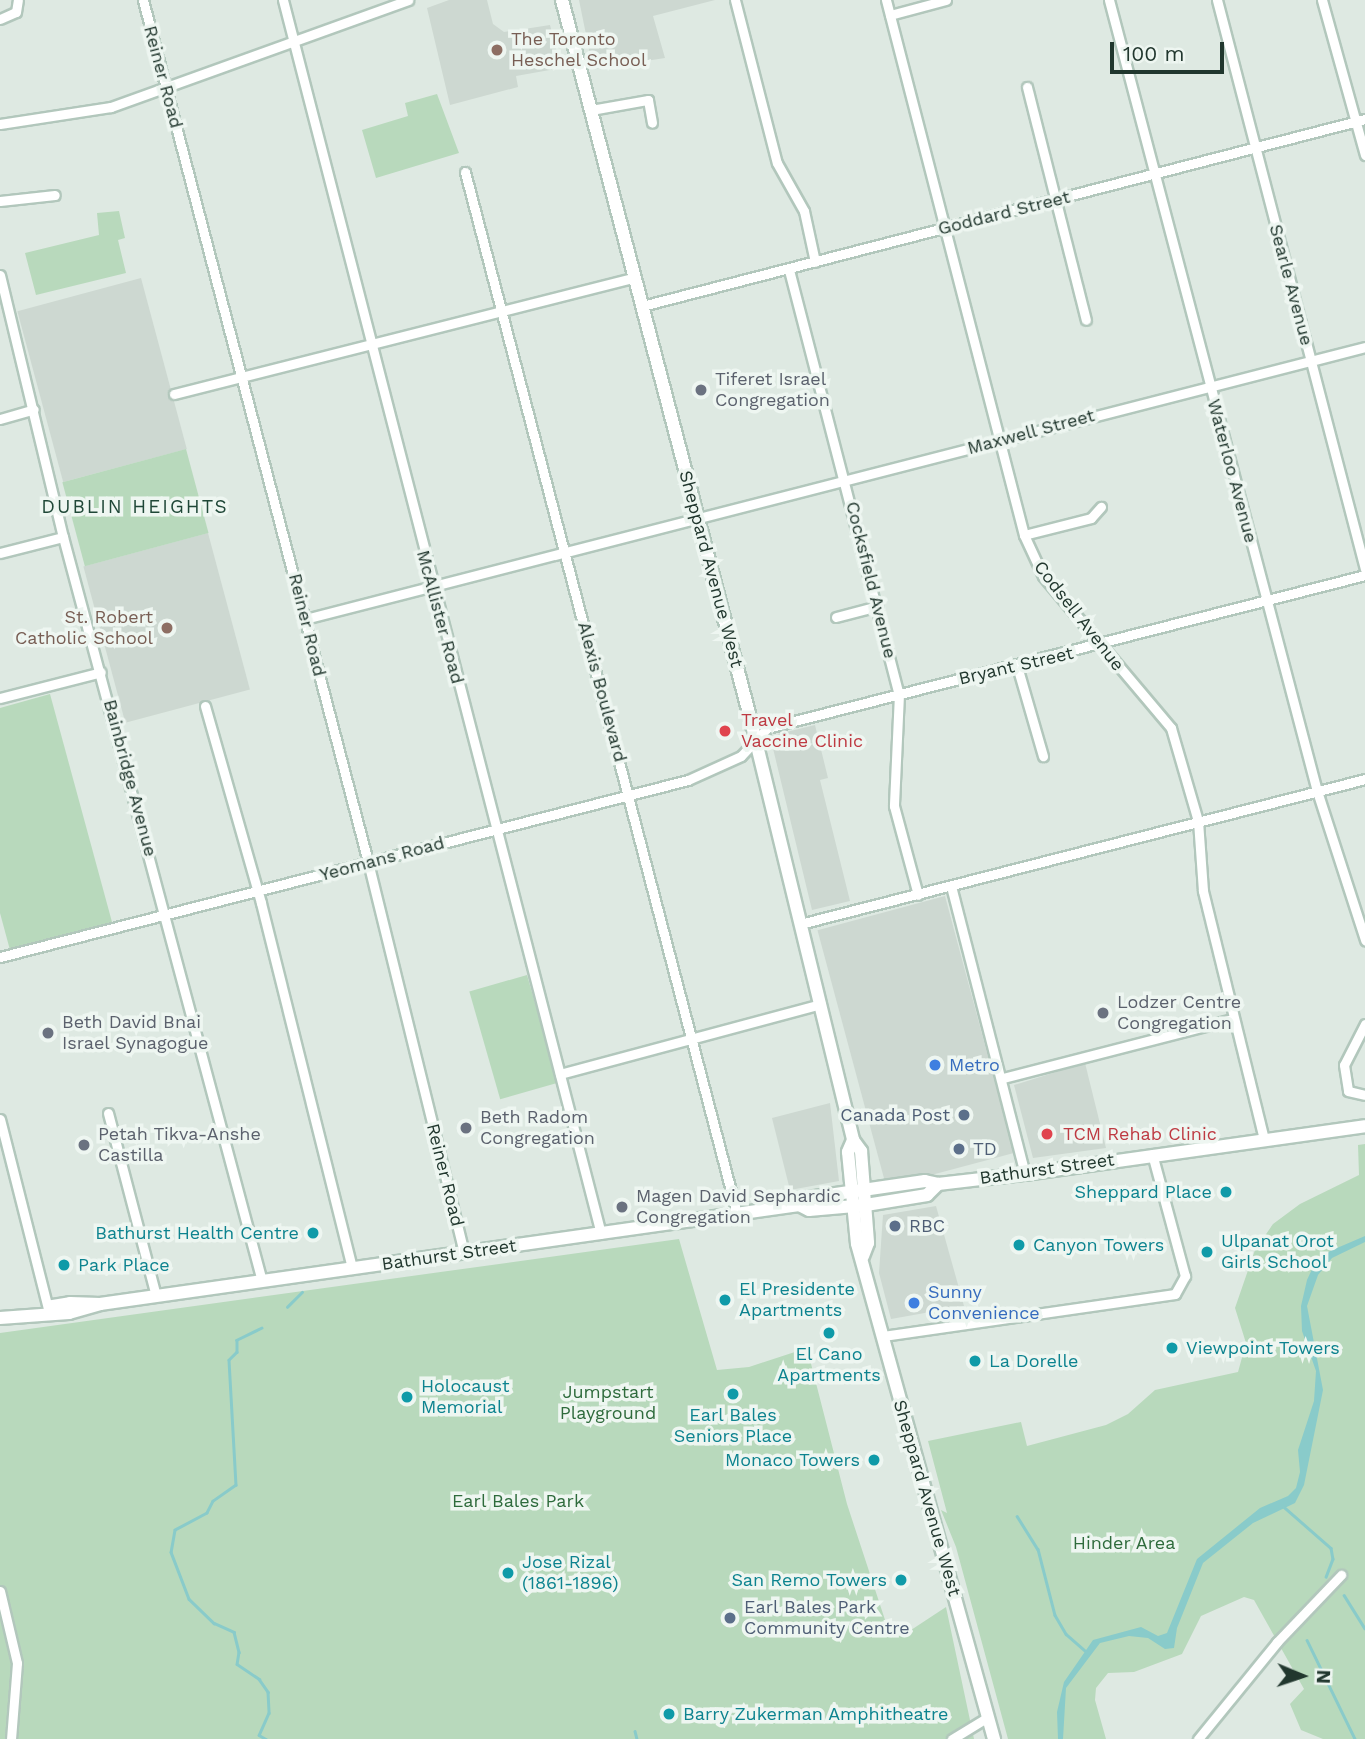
<!DOCTYPE html>
<style>
body{margin:0}
#map{position:relative;width:1365px;height:1739px;overflow:hidden;background:#dee9e2;font-family:"Work Sans",sans-serif}
div>[style]{position:absolute}
[style*='--x']{left:calc(var(--x)*1px);top:calc(var(--y)*1px);width:calc(var(--w)*1px);rotate:calc(var(--a)*1deg)}
.built>*{inset:0;background:#cdd8d1;transform-origin:0 0}
.green>*{inset:0;background:#b8d9bc;transform-origin:0 0}
.water>*{inset:0;background:#89cbca}
.stream>*{height:2.5px;margin:-1.25px;padding:0 1.25px;transform-origin:1.25px;border-radius:1.25px;background:#89cbca}
.roads{filter:drop-shadow(2px 0 #b2c7bc) drop-shadow(-2px 0 #b2c7bc) drop-shadow(0 2px #b2c7bc) drop-shadow(0 -2px #b2c7bc)}
.minor>*{height:9px;margin:-4.5px;padding:0 4.5px;transform-origin:4.5px;border-radius:4.5px;background:#fff}
.secondary>*{height:12px;margin:-6px;padding:0 6px;transform-origin:6px;border-radius:6px;background:#fff}
.dots>*{width:19px;height:19px;translate:-50% -50%;box-sizing:border-box;border:4px solid #eef6f1;border-radius:50%}
span{translate:-50% -50%;white-space:nowrap;text-align:center;line-height:1.15;-webkit-text-stroke:7px #eef6f1;paint-order:stroke}
.education-label{font-size:18px;color:#785e54}
.left{translate:0 -50%;text-align:left}
.right{translate:-100% -50%;text-align:right}
.street-label{font-size:18px;color:#21372e}
.worship-label{font-size:18px;color:#5b616d}
.health-label{font-size:18px;color:#be3a42}
.shop-label{font-size:18px;color:#366cbe}
.service-label{font-size:18px;color:#4e5e75}
.culture-label{font-size:18px;color:#0d838f}
.park-label{font-size:18px;color:#2e6b3c}
.neighbourhood-label{font-size:19px;color:#1f4737;letter-spacing:2px}
.north{position:absolute;left:1267px;top:1641px;width:70px;height:70px;-webkit-text-stroke:5px #eef6f1;paint-order:stroke;rotate:92deg;font-size:19px;font-weight:700;line-height:28px;text-align:center;color:#21372e}
.north::after{content:'';display:block;margin:auto;width:24px;height:32px;background:#21372e;clip-path:polygon(50% 0,100% 100%,50% 72%,0 100%)}
.scale{position:absolute;left:1110px;top:42px;width:114px;height:32px;box-sizing:border-box;border:4px solid #21372e;border-top:0;padding-left:9px;font-size:21px;line-height:24px;white-space:nowrap;color:#21372e;-webkit-text-stroke:5px #eef6f1;paint-order:stroke}
</style>
<div id="map">
<div class="built">
<div style="clip-path:polygon(449px 0,487px 0,493px 24px,504px 32px,550px 25px,561px 68px,516px 76px,518px 87px,450px 105px,427px 8px)"></div>
<div style="clip-path:polygon(579px 0,715px 0,653px 16px,665px 58px,593px 69px)"></div>
<div style="left:141px;top:278px;width:177px;height:128px;rotate:75deg"></div>
<div style="left:208px;top:533px;width:162px;height:129px;rotate:75deg"></div>
<div style="clip-path:polygon(815px 725px,828px 778px,820px 780px,850px 901px,812px 910px,770px 736px)"></div>
<div style="left:945px;top:896px;width:266px;height:132px;rotate:75deg"></div>
<div style="clip-path:polygon(1085px 1063px,1106px 1148px,1033px 1158px,1014px 1085px)"></div>
<div style="clip-path:polygon(830px 1103px,839px 1181px,790px 1190px,772px 1118px)"></div>
<div style="clip-path:polygon(936px 1206px,964px 1306px,891px 1319px,879px 1273px,883px 1215px)"></div>
</div>
<div class="green">
<div style="clip-path:polygon(437px 94px,459px 153px,376px 178px,362px 130px,408px 116px,405px 103px)"></div>
<div style="clip-path:polygon(119px 211px,125px 238px,118px 240px,126px 273px,36px 295px,25px 253px,99px 235px,97px 213px)"></div>
<div style="left:186px;top:449px;width:87px;height:128px;rotate:75deg"></div>
<div style="clip-path:polygon(50px 694px,112px 922px,10px 950px,0 913px,0 708px)"></div>
<div style="left:527px;top:975px;width:112px;height:60px;rotate:74deg"></div>
<div style="clip-path:polygon(1365px 1144px,1365px 1739px,1323px 1739px,1301px 1730px,1290px 1704px,1304px 1689px,1254px 1600px,1244px 1597px,1201px 1616px,1182px 1654px,1134px 1672px,1108px 1673px,1096px 1688px,1095px 1700px,1106px 1739px,1008px 1739px,956px 1547px,941px 1510px,947px 1513px,928px 1441px,1021px 1422px,1027px 1446px,1106px 1425px,1128px 1414px,1155px 1390px,1238px 1372px,1246px 1343px,1235px 1308px,1255px 1250px,1273px 1224px,1300px 1204px,1359px 1175px,1358px 1145px)"></div>
<div style="clip-path:polygon(679px 1239px,717px 1370px,749px 1367px,807px 1348px,847px 1504px,888px 1629px,908px 1632px,946px 1607px,974px 1739px,0 1739px,0 1333px)"></div>
</div>
<div class="water">
<div style="clip-path:polygon(1365px 1236px,1365px 1242px,1332px 1258px,1318px 1275px,1307px 1306px,1323px 1390px,1304px 1485px,1295px 1503px,1253px 1523px,1203px 1563px,1177px 1628px,1174px 1648px,1165px 1649px,1148px 1638px,1129px 1636px,1100px 1643px,1066px 1688px,1063px 1739px,1058px 1739px,1057px 1712px,1064px 1682px,1093px 1640px,1141px 1627px,1158px 1636px,1167px 1633px,1197px 1559px,1260px 1508px,1288px 1496px,1296px 1488px,1300px 1472px,1298px 1450px,1314px 1401px,1316px 1371px,1302px 1331px,1301px 1306px,1307px 1280px,1314px 1265px,1330px 1251px)"></div>
</div>
<div class="stream">
<div style="--x:287;--y:1307;--w:21;--a:-45"></div>
<div style="--x:262;--y:1328;--w:28;--a:154"></div>
<div style="--x:237;--y:1340;--w:12;--a:90"></div>
<div style="--x:237;--y:1352;--w:11;--a:135"></div>
<div style="--x:229;--y:1360;--w:125;--a:86.8"></div>
<div style="--x:236;--y:1485;--w:28;--a:145"></div>
<div style="--x:213;--y:1501;--w:13;--a:117"></div>
<div style="--x:207;--y:1513;--w:36;--a:152"></div>
<div style="--x:175;--y:1530;--w:22;--a:100"></div>
<div style="--x:171;--y:1552;--w:50;--a:69"></div>
<div style="--x:189;--y:1599;--w:35;--a:44"></div>
<div style="--x:214;--y:1623;--w:22;--a:24"></div>
<div style="--x:234;--y:1632;--w:21;--a:76"></div>
<div style="--x:239;--y:1652;--w:12;--a:99"></div>
<div style="--x:237;--y:1664;--w:27;--a:34"></div>
<div style="--x:259;--y:1679;--w:16;--a:55"></div>
<div style="--x:268;--y:1692;--w:21;--a:87"></div>
<div style="--x:269;--y:1713;--w:24;--a:114"></div>
<div style="--x:259;--y:1735;--w:8;--a:30"></div>
<div style="--x:1284;--y:1507;--w:62;--a:41.1"></div>
<div style="--x:1331;--y:1548;--w:11;--a:80"></div>
<div style="--x:1333;--y:1559;--w:19;--a:111"></div>
<div style="--x:1017;--y:1516;--w:39;--a:58"></div>
<div style="--x:1038;--y:1549;--w:68;--a:75.6"></div>
<div style="--x:1055;--y:1615;--w:22;--a:60"></div>
<div style="--x:1066;--y:1634;--w:29;--a:41"></div>
<div style="--x:1344;--y:1595;--w:39;--a:58"></div>
<div style="--x:1307;--y:1640;--w:110;--a:64.1"></div>
<div style="--x:635;--y:1731;--w:8;--a:76"></div>
</div>
<div class="roads">
<div class="minor">
<div style="--x:143;--y:0;--w:891;--a:75.37"></div>
<div style="--x:368;--y:862;--w:402;--a:76.2"></div>
<div style="--x:283;--y:0;--w:1274;--a:75.55"></div>
<div style="--x:735;--y:0;--w:168;--a:75.6"></div>
<div style="--x:777;--y:163;--w:55;--a:60.6"></div>
<div style="--x:804;--y:211;--w:52;--a:77.8"></div>
<div style="--x:886;--y:0;--w:553;--a:75.54"></div>
<div style="--x:1024;--y:535;--w:45;--a:65.1"></div>
<div style="--x:1043;--y:576;--w:199;--a:49.9"></div>
<div style="--x:1171;--y:728;--w:97;--a:73.8"></div>
<div style="--x:1198;--y:821;--w:70;--a:85.9"></div>
<div style="--x:1203;--y:891;--w:255;--a:76.2"></div>
<div style="--x:1109;--y:0;--w:818;--a:75.27"></div>
<div style="--x:1317;--y:791;--w:157;--a:72.1"></div>
<div style="--x:1217;--y:0;--w:588;--a:75.42"></div>
<div style="--x:1322;--y:0;--w:161;--a:74.5"></div>
<div style="--x:890;--y:15;--w:58;--a:-15"></div>
<div style="--x:0;--y:19;--w:17;--a:-24"></div>
<div style="--x:16;--y:12;--w:12;--a:-81"></div>
<div style="--x:1027;--y:87;--w:240;--a:75.8"></div>
<div style="--x:591;--y:110;--w:58;--a:-10"></div>
<div style="--x:648;--y:100;--w:23;--a:80"></div>
<div style="--x:0;--y:124;--w:112;--a:-8.7"></div>
<div style="--x:111;--y:107;--w:316;--a:-19.8"></div>
<div style="--x:465;--y:172;--w:1077;--a:75.37"></div>
<div style="--x:0;--y:201;--w:55;--a:-6.2"></div>
<div style="--x:789;--y:270;--w:438;--a:75.5"></div>
<div style="--x:899;--y:694;--w:112;--a:92.6"></div>
<div style="--x:894;--y:806;--w:92;--a:74.9"></div>
<div style="--x:0;--y:275;--w:269;--a:76.5"></div>
<div style="--x:63;--y:537;--w:770;--a:75.03"></div>
<div style="--x:642;--y:306;--w:747;--a:-14.5"></div>
<div style="--x:174;--y:394;--w:476;--a:-14.2"></div>
<div style="--x:0;--y:419;--w:35;--a:-16"></div>
<div style="--x:1024;--y:535;--w:69;--a:-14.2"></div>
<div style="--x:1091;--y:518;--w:15;--a:-48"></div>
<div style="--x:0;--y:553;--w:65;--a:-14.3"></div>
<div style="--x:836;--y:617;--w:43;--a:-14.7"></div>
<div style="--x:305;--y:619;--w:1094;--a:-14.39"></div>
<div style="--x:1017;--y:666;--w:94;--a:73.9"></div>
<div style="--x:0;--y:698;--w:104;--a:-14.4"></div>
<div style="--x:205;--y:706;--w:205;--a:74.1"></div>
<div style="--x:261;--y:903;--w:377;--a:76"></div>
<div style="--x:951;--y:886;--w:297;--a:75.6"></div>
<div style="--x:800;--y:924;--w:583;--a:-14.39"></div>
<div style="--x:0;--y:957;--w:710;--a:-14.43"></div>
<div style="--x:688;--y:780;--w:58;--a:-24.4"></div>
<div style="--x:741;--y:756;--w:38;--a:-47"></div>
<div style="--x:767;--y:728;--w:617;--a:-14.35"></div>
<div style="--x:1365;--y:1024;--w:46;--a:117.1"></div>
<div style="--x:1344;--y:1065;--w:26;--a:81"></div>
<div style="--x:1348;--y:1091;--w:17;--a:13"></div>
<div style="--x:560;--y:1074;--w:270;--a:-15"></div>
<div style="--x:1003;--y:1078;--w:237;--a:-14.4"></div>
<div style="--x:108;--y:1113;--w:189;--a:75.3"></div>
<div style="--x:0;--y:1119;--w:199;--a:75.8"></div>
<div style="--x:883;--y:1336;--w:295;--a:-8.2"></div>
<div style="--x:1175;--y:1294;--w:21;--a:-61"></div>
<div style="--x:1185;--y:1276;--w:126;--a:-105.1"></div>
<div style="--x:0;--y:1591;--w:74;--a:76.7"></div>
<div style="--x:17;--y:1663;--w:76;--a:94.5"></div>
<div style="--x:952;--y:1739;--w:42;--a:-31.4"></div>
<div style="--x:1198;--y:1739;--w:125;--a:-50.8"></div>
<div style="--x:1277;--y:1642;--w:93;--a:-46.3"></div>
</div>
<div class="secondary">
<div style="--x:562;--y:0;--w:749;--a:75.31"></div>
<div style="--x:752;--y:725;--w:427;--a:76.3"></div>
<div style="--x:853;--y:1140;--w:14;--a:54"></div>
<div style="--x:861;--y:1151;--w:92;--a:85.6"></div>
<div style="--x:868;--y:1243;--w:14;--a:111"></div>
<div style="--x:853;--y:1140;--w:13;--a:113"></div>
<div style="--x:848;--y:1152;--w:92;--a:84.4"></div>
<div style="--x:857;--y:1244;--w:514;--a:74.53"></div>
<div style="--x:799;--y:1205;--w:11;--a:-38"></div>
<div style="--x:808;--y:1198;--w:118;--a:-8.3"></div>
<div style="--x:925;--y:1181;--w:13;--a:13"></div>
<div style="--x:938;--y:1184;--w:88;--a:-6.6"></div>
<div style="--x:1025;--y:1174;--w:343;--a:-8"></div>
<div style="--x:49;--y:1312;--w:7;--a:-56"></div>
<div style="--x:53;--y:1306;--w:17;--a:-10"></div>
<div style="--x:70;--y:1303;--w:30;--a:2"></div>
<div style="--x:0;--y:1318;--w:69;--a:-4.1"></div>
<div style="--x:69;--y:1313;--w:32;--a:-16"></div>
<div style="--x:100;--y:1304;--w:706;--a:-8.06"></div>
<div style="--x:799;--y:1205;--w:11;--a:27"></div>
<div style="--x:809;--y:1210;--w:57;--a:-5"></div>
<div style="--x:866;--y:1205;--w:62;--a:-9.3"></div>
<div style="--x:927;--y:1195;--w:16;--a:-45"></div>
</div>
</div>
<div class="dots">
<div style="left:497px;top:50px;background:#8d6e63"></div>
<div style="left:701px;top:390px;background:#6b7280"></div>
<div style="left:167px;top:628px;background:#8d6e63"></div>
<div style="left:725px;top:731px;background:#e0444e"></div>
<div style="left:1103px;top:1013px;background:#6b7280"></div>
<div style="left:48px;top:1033px;background:#6b7280"></div>
<div style="left:935px;top:1065px;background:#3f7fe0"></div>
<div style="left:964px;top:1115px;background:#5c6f8a"></div>
<div style="left:466px;top:1128px;background:#6b7280"></div>
<div style="left:1047px;top:1134px;background:#e0444e"></div>
<div style="left:84px;top:1145px;background:#6b7280"></div>
<div style="left:959px;top:1149px;background:#5c6f8a"></div>
<div style="left:1226px;top:1192px;background:#0f9aa8"></div>
<div style="left:622px;top:1207px;background:#6b7280"></div>
<div style="left:895px;top:1226px;background:#5c6f8a"></div>
<div style="left:313px;top:1233px;background:#0f9aa8"></div>
<div style="left:1019px;top:1245px;background:#0f9aa8"></div>
<div style="left:1207px;top:1252px;background:#0f9aa8"></div>
<div style="left:64px;top:1265px;background:#0f9aa8"></div>
<div style="left:725px;top:1300px;background:#0f9aa8"></div>
<div style="left:914px;top:1303px;background:#3f7fe0"></div>
<div style="left:829px;top:1333px;background:#0f9aa8"></div>
<div style="left:1172px;top:1348px;background:#0f9aa8"></div>
<div style="left:975px;top:1361px;background:#0f9aa8"></div>
<div style="left:733px;top:1394px;background:#0f9aa8"></div>
<div style="left:407px;top:1397px;background:#0f9aa8"></div>
<div style="left:874px;top:1460px;background:#0f9aa8"></div>
<div style="left:508px;top:1573px;background:#0f9aa8"></div>
<div style="left:901px;top:1580px;background:#0f9aa8"></div>
<div style="left:730px;top:1618px;background:#5c6f8a"></div>
<div style="left:669px;top:1714px;background:#0f9aa8"></div>
</div>
<div class="education-label">
<span class="left" style="left:511px;top:50px">The Toronto<br>Heschel School</span>
<span class="right" style="left:153px;top:628px">St. Robert<br>Catholic School</span>
</div>
<div class="street-label">
<span style="left:163px;top:77px;rotate:75deg">Reiner Road</span>
<span style="left:1004px;top:213px;rotate:-14deg">Goddard Street</span>
<span style="left:1291px;top:285px;rotate:75deg">Searle Avenue</span>
<span style="left:1031px;top:432px;rotate:-15deg">Maxwell Street</span>
<span style="left:1232px;top:471px;rotate:75deg">Waterloo Avenue</span>
<span style="left:711px;top:569px;rotate:75deg">Sheppard Avenue West</span>
<span style="left:871px;top:580px;rotate:76deg">Cocksfield Avenue</span>
<span style="left:1079px;top:616px;rotate:52deg">Codsell Avenue</span>
<span style="left:440px;top:617px;rotate:75deg">McAllister Road</span>
<span style="left:307px;top:625px;rotate:76deg">Reiner Road</span>
<span style="left:1016px;top:666px;rotate:-13deg">Bryant Street</span>
<span style="left:602px;top:692px;rotate:75deg">Alexis Boulevard</span>
<span style="left:130px;top:778px;rotate:75deg">Bainbridge Avenue</span>
<span style="left:382px;top:859px;rotate:-15deg">Yeomans Road</span>
<span style="left:1047px;top:1169px;rotate:-8deg">Bathurst Street</span>
<span style="left:445px;top:1175px;rotate:76deg">Reiner Road</span>
<span style="left:449px;top:1255px;rotate:-8deg">Bathurst Street</span>
<span style="left:927px;top:1498px;rotate:74deg">Sheppard Avenue West</span>
</div>
<div class="worship-label">
<span class="left" style="left:715px;top:390px">Tiferet Israel<br>Congregation</span>
<span class="left" style="left:1117px;top:1013px">Lodzer Centre<br>Congregation</span>
<span class="left" style="left:62px;top:1033px">Beth David Bnai<br>Israel Synagogue</span>
<span class="left" style="left:480px;top:1128px">Beth Radom<br>Congregation</span>
<span class="left" style="left:98px;top:1145px">Petah Tikva-Anshe<br>Castilla</span>
<span class="left" style="left:636px;top:1207px">Magen David Sephardic<br>Congregation</span>
</div>
<div class="health-label">
<span class="left" style="left:741px;top:731px">Travel<br>Vaccine Clinic</span>
<span class="left" style="left:1063px;top:1134px">TCM Rehab Clinic</span>
</div>
<div class="shop-label">
<span class="left" style="left:949px;top:1065px">Metro</span>
<span class="left" style="left:928px;top:1303px">Sunny<br>Convenience</span>
</div>
<div class="service-label">
<span class="right" style="left:950px;top:1115px">Canada Post</span>
<span class="left" style="left:973px;top:1149px">TD</span>
<span class="left" style="left:909px;top:1226px">RBC</span>
<span class="left" style="left:744px;top:1618px">Earl Bales Park<br>Community Centre</span>
</div>
<div class="culture-label">
<span class="right" style="left:1212px;top:1192px">Sheppard Place</span>
<span class="right" style="left:299px;top:1233px">Bathurst Health Centre</span>
<span class="left" style="left:1221px;top:1252px">Ulpanat Orot<br>Girls School</span>
<span class="left" style="left:1033px;top:1245px">Canyon Towers</span>
<span class="left" style="left:78px;top:1265px">Park Place</span>
<span class="left" style="left:739px;top:1300px">El Presidente<br>Apartments</span>
<span class="left" style="left:1186px;top:1348px">Viewpoint Towers</span>
<span style="left:829px;top:1365px">El Cano<br>Apartments</span>
<span class="left" style="left:989px;top:1361px">La Dorelle</span>
<span class="left" style="left:421px;top:1397px">Holocaust<br>Memorial</span>
<span style="left:733px;top:1426px">Earl Bales<br>Seniors Place</span>
<span class="right" style="left:860px;top:1460px">Monaco Towers</span>
<span class="left" style="left:522px;top:1573px">Jose Rizal<br>(1861-1896)</span>
<span class="right" style="left:887px;top:1580px">San Remo Towers</span>
<span class="left" style="left:683px;top:1714px">Barry Zukerman Amphitheatre</span>
</div>
<div class="park-label">
<span style="left:608px;top:1403px">Jumpstart<br>Playground</span>
<span style="left:518px;top:1501px">Earl Bales Park</span>
<span style="left:1124px;top:1543px">Hinder Area</span>
</div>
<div class="neighbourhood-label">
<span style="left:135px;top:507px">DUBLIN HEIGHTS</span>
</div>
<div class="north">N</div>
<div class="scale">100 m</div>
</div>
